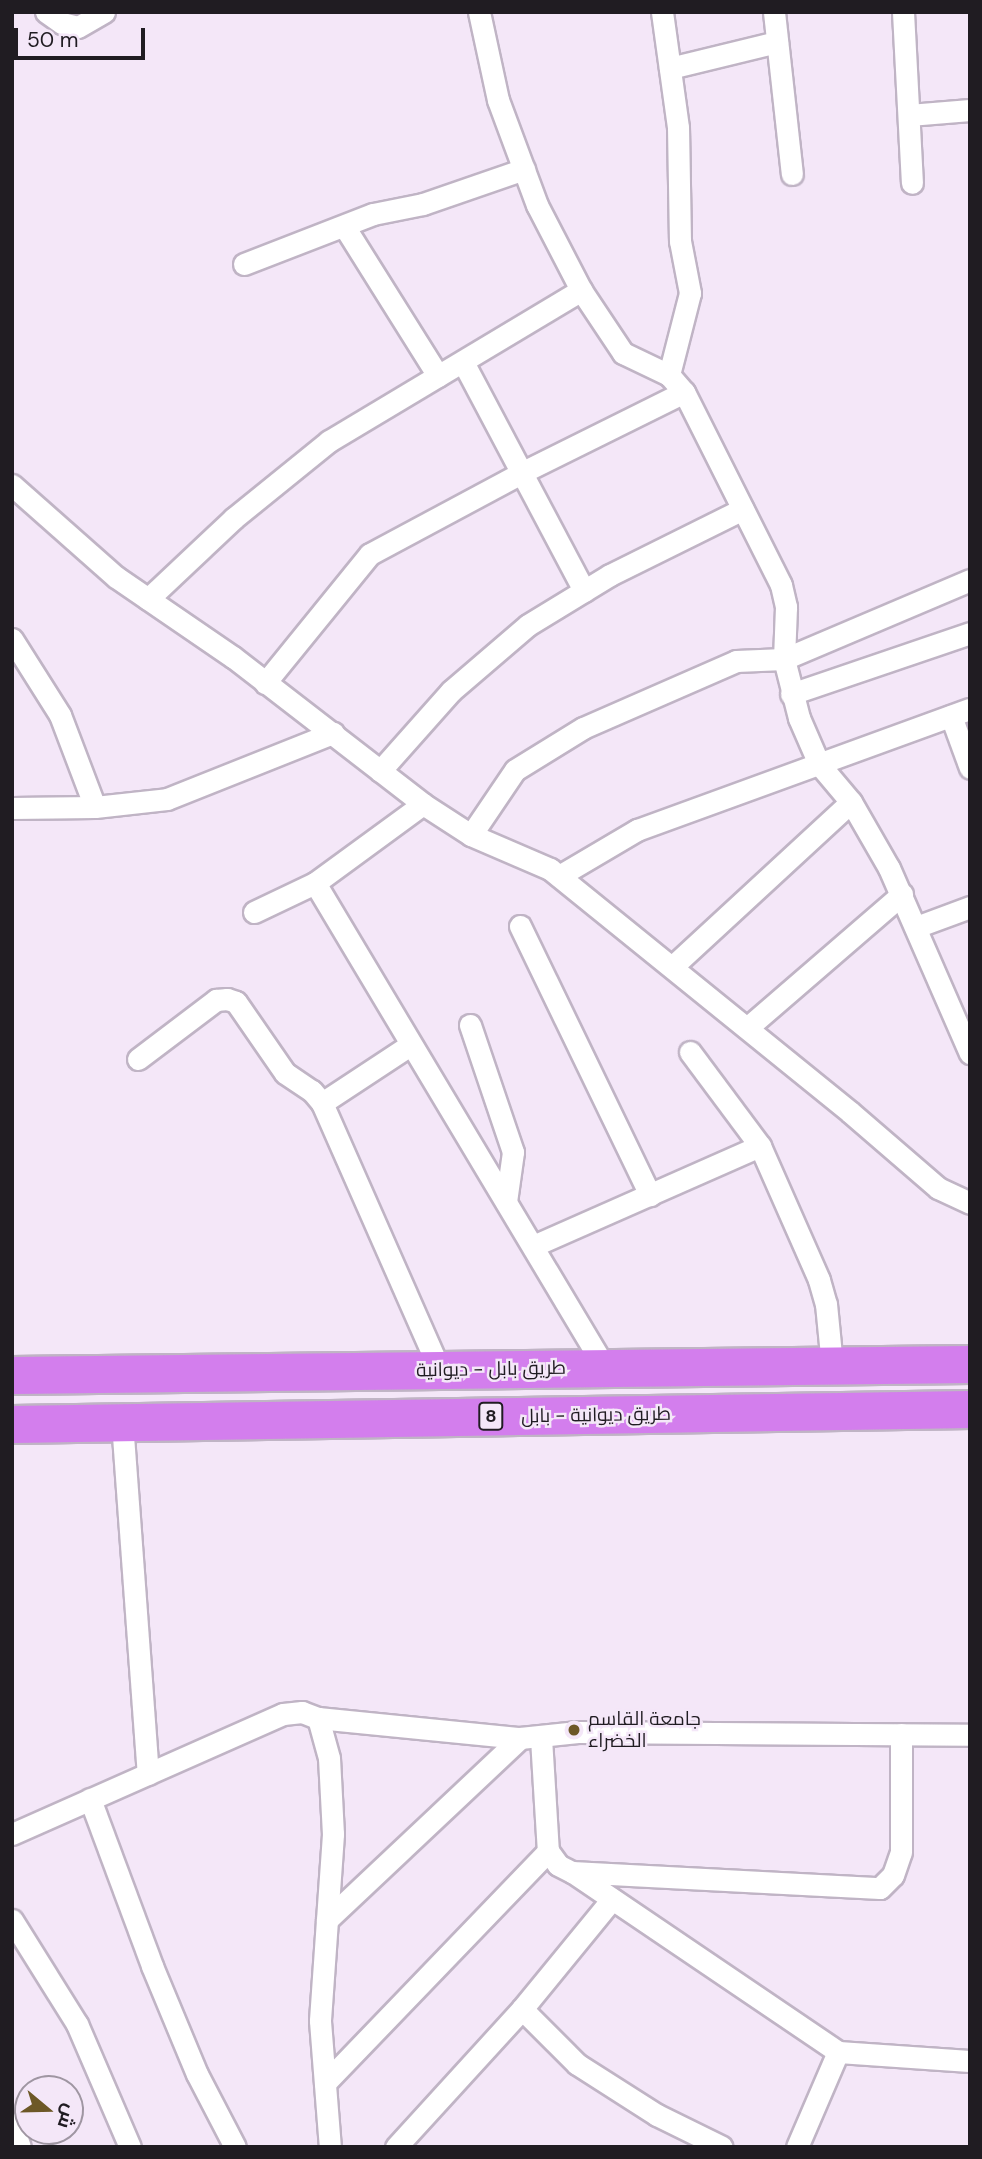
<!DOCTYPE html>
<meta charset="utf-8">
<style>
body{margin:0}
#map{position:relative;width:982px;height:2159px;overflow:hidden;background:#f4e7f8;font-family:"DM Sans",Cairo,sans-serif}
div>[style]{position:absolute}
[style*='--x']{left:calc(var(--x)*1px);top:calc(var(--y)*1px);width:calc(var(--w)*1px);rotate:calc(var(--a)*1deg)}
.roads{filter:drop-shadow(2px 0 #c0b4c5) drop-shadow(-2px 0 #c0b4c5) drop-shadow(0 2px #c0b4c5) drop-shadow(0 -2px #c0b4c5)}
.street>*{height:21px;margin:-10.5px;padding:0 10.5px;transform-origin:10.5px;border-radius:10.5px;background:#fff}
.highway>*{height:37px;margin:-18.5px;padding:0 18.5px;transform-origin:18.5px;border-radius:18.5px;background:#d37eed}
.dots>*{width:19px;height:19px;translate:-50% -50%;box-sizing:border-box;border:4px solid #f4e7f8;border-radius:50%}
span{translate:-50% -50%;white-space:nowrap;text-align:center;line-height:1.15;-webkit-text-stroke:5px #f4e7f8;paint-order:stroke}
.shield-label span{padding:2px 5px;background:#f4e7f8;border:2px solid;border-radius:5px;-webkit-text-stroke-width:0}
.shield-label{font-size:18px;color:#201c22;font-weight:700}
.street-label{font-size:19px;color:#201c22}
.poi-label{font-size:19px;color:#201c22}
.left{translate:0 -50%;text-align:left}
.frame{position:absolute;inset:0;border:14px solid #201c22;pointer-events:none}
.north{position:absolute;left:14px;top:2075px;width:70px;height:70px;box-sizing:border-box;background:#f4e7f8;border:2px solid #9f96a2;border-radius:50%;rotate:109deg;font-size:19px;font-weight:700;line-height:28px;text-align:center;color:#201c22}
.north::after{content:'';display:block;margin:auto;width:24px;height:32px;background:#6d5827;clip-path:polygon(50% 0,100% 100%,50% 72%,0 100%)}
.scale{position:absolute;left:14px;top:28px;width:131px;height:32px;box-sizing:border-box;border:4px solid #201c22;border-top:0;padding-left:9px;font-size:21px;line-height:24px;white-space:nowrap;color:#201c22;-webkit-text-stroke:5px #f4e7f8;paint-order:stroke}
</style>
<div id="map">
<div class="roads">
<div class="street">
<div style="--x:46;--y:12;--w:19;--a:35"></div>
<div style="--x:62;--y:23;--w:16;--a:14"></div>
<div style="--x:78;--y:27;--w:30;--a:-30"></div>
<div style="--x:479;--y:12;--w:90;--a:77.8"></div>
<div style="--x:498;--y:100;--w:112;--a:69.6"></div>
<div style="--x:537;--y:205;--w:96;--a:62.6"></div>
<div style="--x:581;--y:290;--w:76;--a:56.3"></div>
<div style="--x:623;--y:353;--w:51;--a:25.6"></div>
<div style="--x:669;--y:375;--w:23;--a:49"></div>
<div style="--x:684;--y:392;--w:216;--a:63.3"></div>
<div style="--x:781;--y:585;--w:23;--a:77"></div>
<div style="--x:786;--y:607;--w:52;--a:92.2"></div>
<div style="--x:784;--y:659;--w:61;--a:75.7"></div>
<div style="--x:799;--y:718;--w:50;--a:66.5"></div>
<div style="--x:819;--y:764;--w:50;--a:49.9"></div>
<div style="--x:851;--y:802;--w:76;--a:60.1"></div>
<div style="--x:889;--y:868;--w:202;--a:66.4"></div>
<div style="--x:662;--y:12;--w:116;--a:82.1"></div>
<div style="--x:678;--y:127;--w:114;--a:89"></div>
<div style="--x:680;--y:241;--w:53;--a:79.1"></div>
<div style="--x:690;--y:293;--w:85;--a:104.4"></div>
<div style="--x:774;--y:12;--w:163;--a:83.7"></div>
<div style="--x:903;--y:12;--w:171;--a:87"></div>
<div style="--x:670;--y:68;--w:110;--a:-13.7"></div>
<div style="--x:909;--y:115;--w:61;--a:-4.7"></div>
<div style="--x:344;--y:226;--w:177;--a:57.9"></div>
<div style="--x:244;--y:264;--w:138;--a:-21.2"></div>
<div style="--x:373;--y:214;--w:51;--a:-11.3"></div>
<div style="--x:423;--y:204;--w:107;--a:-19.1"></div>
<div style="--x:463;--y:362;--w:259;--a:62.1"></div>
<div style="--x:12;--y:485;--w:139;--a:41.5"></div>
<div style="--x:116;--y:577;--w:142;--a:34.4"></div>
<div style="--x:233;--y:657;--w:240;--a:37.7"></div>
<div style="--x:423;--y:804;--w:57;--a:32.9"></div>
<div style="--x:471;--y:835;--w:86;--a:23.3"></div>
<div style="--x:550;--y:869;--w:386;--a:39"></div>
<div style="--x:850;--y:1112;--w:116;--a:40.8"></div>
<div style="--x:938;--y:1188;--w:35;--a:25"></div>
<div style="--x:148;--y:599;--w:118;--a:-43.3"></div>
<div style="--x:234;--y:518;--w:122;--a:-39"></div>
<div style="--x:329;--y:441;--w:294;--a:-30.9"></div>
<div style="--x:12;--y:639;--w:90;--a:57.7"></div>
<div style="--x:60;--y:715;--w:98;--a:69.2"></div>
<div style="--x:265;--y:683;--w:166;--a:-50.9"></div>
<div style="--x:370;--y:554;--w:169;--a:-28.2"></div>
<div style="--x:519;--y:474;--w:184;--a:-26.4"></div>
<div style="--x:791;--y:694;--w:189;--a:-18.8"></div>
<div style="--x:951;--y:716;--w:55;--a:69.9"></div>
<div style="--x:380;--y:771;--w:107;--a:-48.4"></div>
<div style="--x:451;--y:691;--w:101;--a:-40.6"></div>
<div style="--x:528;--y:625;--w:96;--a:-31.4"></div>
<div style="--x:610;--y:575;--w:148;--a:-26.4"></div>
<div style="--x:12;--y:808;--w:83;--a:-0.7"></div>
<div style="--x:95;--y:807;--w:72;--a:-6.3"></div>
<div style="--x:167;--y:799;--w:179;--a:-21.7"></div>
<div style="--x:471;--y:835;--w:78;--a:-55.9"></div>
<div style="--x:515;--y:770;--w:80;--a:-31.7"></div>
<div style="--x:583;--y:728;--w:167;--a:-23.6"></div>
<div style="--x:736;--y:661;--w:48;--a:-2.4"></div>
<div style="--x:784;--y:659;--w:202;--a:-23"></div>
<div style="--x:559;--y:876;--w:91;--a:-30.5"></div>
<div style="--x:637;--y:830;--w:354;--a:-20"></div>
<div style="--x:315;--y:883;--w:565;--a:59.12"></div>
<div style="--x:254;--y:912;--w:68;--a:-25.4"></div>
<div style="--x:315;--y:883;--w:134;--a:-36.2"></div>
<div style="--x:520;--y:926;--w:299;--a:64.2"></div>
<div style="--x:916;--y:927;--w:58;--a:-20.3"></div>
<div style="--x:672;--y:967;--w:243;--a:-42.7"></div>
<div style="--x:470;--y:1025;--w:134;--a:71.3"></div>
<div style="--x:513;--y:1152;--w:50;--a:98"></div>
<div style="--x:747;--y:1028;--w:205;--a:-40.8"></div>
<div style="--x:690;--y:1052;--w:117;--a:53.3"></div>
<div style="--x:760;--y:1146;--w:146;--a:66.2"></div>
<div style="--x:819;--y:1280;--w:25;--a:74"></div>
<div style="--x:826;--y:1304;--w:61;--a:84.4"></div>
<div style="--x:138;--y:1059;--w:98;--a:-37.1"></div>
<div style="--x:216;--y:1000;--w:11;--a:-5"></div>
<div style="--x:227;--y:999;--w:9;--a:18"></div>
<div style="--x:236;--y:1002;--w:86;--a:55.4"></div>
<div style="--x:285;--y:1073;--w:32;--a:34"></div>
<div style="--x:312;--y:1091;--w:16;--a:50"></div>
<div style="--x:322;--y:1103;--w:292;--a:66.2"></div>
<div style="--x:322;--y:1103;--w:105;--a:-33.4"></div>
<div style="--x:533;--y:1246;--w:248;--a:-23.8"></div>
<div style="--x:122;--y:1422;--w:353;--a:85.8"></div>
<div style="--x:318;--y:1718;--w:41;--a:74.6"></div>
<div style="--x:329;--y:1758;--w:76;--a:87"></div>
<div style="--x:333;--y:1834;--w:187;--a:94"></div>
<div style="--x:320;--y:2021;--w:126;--a:85.5"></div>
<div style="--x:541;--y:1738;--w:113;--a:86.5"></div>
<div style="--x:548;--y:1851;--w:17;--a:54"></div>
<div style="--x:558;--y:1865;--w:16;--a:27"></div>
<div style="--x:572;--y:1872;--w:308;--a:3"></div>
<div style="--x:880;--y:1888;--w:18;--a:-45"></div>
<div style="--x:893;--y:1875;--w:24;--a:-71"></div>
<div style="--x:901;--y:1852;--w:118;--a:-90"></div>
<div style="--x:90;--y:1799;--w:178;--a:69.6"></div>
<div style="--x:152;--y:1966;--w:117;--a:67.4"></div>
<div style="--x:197;--y:2074;--w:82;--a:62.5"></div>
<div style="--x:12;--y:1834;--w:296;--a:-23.9"></div>
<div style="--x:283;--y:1714;--w:19;--a:-6"></div>
<div style="--x:302;--y:1712;--w:17;--a:21"></div>
<div style="--x:318;--y:1718;--w:203;--a:5.7"></div>
<div style="--x:520;--y:1738;--w:58;--a:-5.9"></div>
<div style="--x:578;--y:1732;--w:392;--a:0.4"></div>
<div style="--x:574;--y:1873;--w:319;--a:34.1"></div>
<div style="--x:838;--y:2052;--w:132;--a:3.9"></div>
<div style="--x:12;--y:1920;--w:123;--a:58"></div>
<div style="--x:77;--y:2024;--w:134;--a:66.7"></div>
<div style="--x:327;--y:1920;--w:265;--a:-43.3"></div>
<div style="--x:522;--y:2009;--w:78;--a:45"></div>
<div style="--x:577;--y:2064;--w:95;--a:32.5"></div>
<div style="--x:657;--y:2115;--w:72;--a:26.2"></div>
<div style="--x:325;--y:2083;--w:322;--a:-46.1"></div>
<div style="--x:12;--y:2124;--w:24;--a:71"></div>
<div style="--x:396;--y:2147;--w:187;--a:-47.6"></div>
<div style="--x:522;--y:2009;--w:142;--a:-50.7"></div>
<div style="--x:797;--y:2147;--w:103;--a:-66.7"></div>
</div>
<div class="highway">
<div style="--x:12;--y:1375;--w:958;--a:-0.66"></div>
<div style="--x:12;--y:1424;--w:958;--a:-0.9"></div>
</div>
</div>
<div class="dots">
<div style="left:574px;top:1730px;background:#6d5827"></div>
</div>
<div class="shield-label">
<span style="left:491px;top:1416px">8</span>
</div>
<div class="street-label">
<span style="left:491px;top:1369px;rotate:-1deg">طريق بابل - ديوانية</span>
<span style="left:596px;top:1415px;rotate:-1deg">طريق ديوانية - بابل</span>
</div>
<div class="poi-label">
<span class="left" style="left:588px;top:1730px">جامعة القاسم<br>الخضراء</span>
</div>
<div class="frame"></div>
<div class="north">ش</div>
<div class="scale">50 m</div>
</div>
